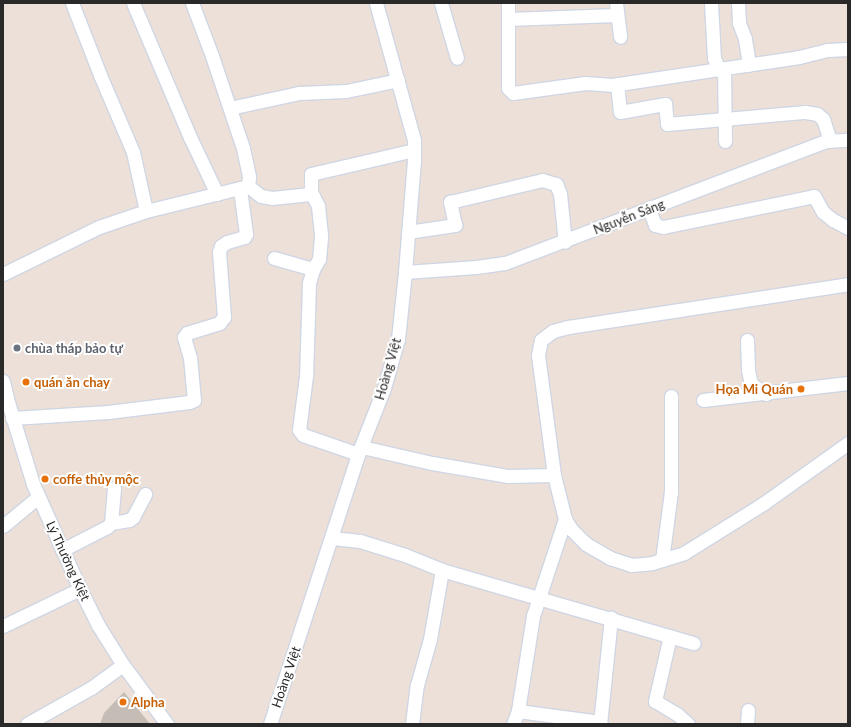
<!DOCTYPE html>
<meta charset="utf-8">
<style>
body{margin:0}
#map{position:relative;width:851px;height:727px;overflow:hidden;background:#ece0d9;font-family:Lato,sans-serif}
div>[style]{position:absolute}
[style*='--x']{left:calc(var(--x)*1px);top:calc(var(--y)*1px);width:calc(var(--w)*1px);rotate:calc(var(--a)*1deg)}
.building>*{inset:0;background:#c4bcb5}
.roads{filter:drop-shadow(1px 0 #cfd6e3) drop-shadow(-1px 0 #cfd6e3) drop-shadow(0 1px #cfd6e3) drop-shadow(0 -1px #cfd6e3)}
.minor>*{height:13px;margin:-6.5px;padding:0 6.5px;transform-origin:6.5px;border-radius:6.5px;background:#fff}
.dots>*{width:11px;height:11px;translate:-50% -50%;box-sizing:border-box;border:2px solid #fff;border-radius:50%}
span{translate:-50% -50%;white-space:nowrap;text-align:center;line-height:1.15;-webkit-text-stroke:4px #fff;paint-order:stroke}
.street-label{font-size:13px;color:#292929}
.worship-label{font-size:13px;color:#5b616d;font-weight:700}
.left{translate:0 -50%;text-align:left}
.food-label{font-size:13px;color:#c56008;font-weight:700}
.right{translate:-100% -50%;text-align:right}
.frame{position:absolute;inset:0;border:4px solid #292929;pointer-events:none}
</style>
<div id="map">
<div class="building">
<div style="clip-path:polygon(124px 692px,150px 724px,100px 724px,104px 713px)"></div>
</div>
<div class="roads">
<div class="minor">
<div style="--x:72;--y:3;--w:77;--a:68.7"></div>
<div style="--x:100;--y:75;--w:84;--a:66.8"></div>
<div style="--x:133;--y:152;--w:60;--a:77.6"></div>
<div style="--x:133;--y:3;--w:146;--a:67"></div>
<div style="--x:190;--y:137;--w:63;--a:64.7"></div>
<div style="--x:192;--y:3;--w:57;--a:69.3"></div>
<div style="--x:212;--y:56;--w:97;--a:71.4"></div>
<div style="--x:243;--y:148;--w:30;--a:78"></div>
<div style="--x:249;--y:177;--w:9;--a:96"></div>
<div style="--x:441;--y:3;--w:57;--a:73.8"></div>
<div style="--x:508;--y:3;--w:85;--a:90"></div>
<div style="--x:508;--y:88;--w:7;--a:45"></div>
<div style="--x:513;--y:93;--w:73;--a:-7.9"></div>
<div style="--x:585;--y:83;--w:27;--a:4"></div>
<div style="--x:612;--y:85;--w:189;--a:-8.5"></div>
<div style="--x:799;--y:57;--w:29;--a:-14"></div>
<div style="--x:827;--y:50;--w:21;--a:-3"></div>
<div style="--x:616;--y:3;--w:34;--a:83"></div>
<div style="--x:711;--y:3;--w:55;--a:86.9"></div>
<div style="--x:714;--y:58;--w:13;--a:67"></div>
<div style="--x:738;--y:3;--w:20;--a:87"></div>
<div style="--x:739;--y:23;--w:17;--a:69"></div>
<div style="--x:745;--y:39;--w:26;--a:81"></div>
<div style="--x:508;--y:19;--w:108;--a:-2.1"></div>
<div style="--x:724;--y:69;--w:72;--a:89.2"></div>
<div style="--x:617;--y:84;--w:28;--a:84"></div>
<div style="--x:620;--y:112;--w:46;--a:-10.1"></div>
<div style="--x:665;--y:104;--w:20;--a:84"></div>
<div style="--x:667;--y:124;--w:139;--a:-5"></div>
<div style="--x:805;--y:112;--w:12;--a:9"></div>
<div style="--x:817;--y:114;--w:8;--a:40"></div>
<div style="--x:823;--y:119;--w:23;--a:72"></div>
<div style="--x:230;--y:108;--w:71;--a:-12.3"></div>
<div style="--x:299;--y:93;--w:47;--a:-2.4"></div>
<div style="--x:346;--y:91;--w:53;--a:-11.9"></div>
<div style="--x:248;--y:186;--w:16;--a:38"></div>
<div style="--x:261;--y:196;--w:11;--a:10"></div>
<div style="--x:272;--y:198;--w:36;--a:-6"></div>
<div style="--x:308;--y:194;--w:5;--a:-53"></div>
<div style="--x:311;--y:190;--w:16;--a:-90"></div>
<div style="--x:311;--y:174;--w:106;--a:-13.1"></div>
<div style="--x:311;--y:192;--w:16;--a:63"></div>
<div style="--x:318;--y:206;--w:31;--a:84"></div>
<div style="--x:321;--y:237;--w:22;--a:95"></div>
<div style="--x:319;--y:259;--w:12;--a:121"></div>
<div style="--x:313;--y:269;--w:15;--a:106"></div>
<div style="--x:309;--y:283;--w:93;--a:91.8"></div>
<div style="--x:306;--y:376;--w:54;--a:97.4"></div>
<div style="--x:299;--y:430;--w:6;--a:51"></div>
<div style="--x:303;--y:435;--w:58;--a:19.1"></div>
<div style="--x:649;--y:209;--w:17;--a:69"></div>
<div style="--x:655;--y:225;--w:8;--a:14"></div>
<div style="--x:663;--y:227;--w:154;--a:-11.6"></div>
<div style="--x:814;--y:196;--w:18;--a:61"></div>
<div style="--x:823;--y:212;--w:13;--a:39"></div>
<div style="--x:833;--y:220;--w:17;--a:28"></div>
<div style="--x:408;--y:232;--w:48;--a:-8.5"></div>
<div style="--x:455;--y:225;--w:24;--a:-102"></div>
<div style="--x:450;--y:202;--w:95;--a:-13.4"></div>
<div style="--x:542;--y:180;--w:15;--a:16"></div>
<div style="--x:556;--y:184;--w:11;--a:68"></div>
<div style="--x:560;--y:194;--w:48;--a:84.1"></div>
<div style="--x:274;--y:258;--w:41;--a:15.8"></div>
<div style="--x:405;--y:272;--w:71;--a:-4"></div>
<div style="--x:476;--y:267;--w:29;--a:-8"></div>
<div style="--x:505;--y:263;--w:343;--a:-20.8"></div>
<div style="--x:826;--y:141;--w:22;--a:-3"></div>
<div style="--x:3;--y:274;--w:107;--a:-26.1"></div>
<div style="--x:99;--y:227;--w:50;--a:-18.8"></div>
<div style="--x:146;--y:211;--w:105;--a:-13.8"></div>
<div style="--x:747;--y:340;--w:30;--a:88"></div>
<div style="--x:748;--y:370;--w:14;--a:78"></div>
<div style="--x:751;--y:384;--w:18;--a:34"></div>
<div style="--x:3;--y:381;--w:18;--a:77"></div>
<div style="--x:7;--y:399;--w:89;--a:73"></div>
<div style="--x:33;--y:484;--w:115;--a:65.9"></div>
<div style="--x:80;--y:589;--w:40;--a:63.4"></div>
<div style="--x:98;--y:625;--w:47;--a:58"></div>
<div style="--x:123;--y:665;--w:74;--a:53.3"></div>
<div style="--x:703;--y:400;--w:146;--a:-6.7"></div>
<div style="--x:12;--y:418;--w:96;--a:-3.6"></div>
<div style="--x:108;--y:412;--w:82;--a:-7"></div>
<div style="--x:189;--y:402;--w:5;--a:-22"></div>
<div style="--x:194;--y:400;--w:42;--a:-95.4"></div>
<div style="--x:190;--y:358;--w:22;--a:-106"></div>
<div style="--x:184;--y:337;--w:5;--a:-53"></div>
<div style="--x:187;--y:333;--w:34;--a:-17"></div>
<div style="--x:219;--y:323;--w:8;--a:-50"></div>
<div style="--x:224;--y:317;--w:65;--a:-94.4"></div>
<div style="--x:219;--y:252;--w:6;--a:-72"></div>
<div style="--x:221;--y:246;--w:7;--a:-34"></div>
<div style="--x:227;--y:242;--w:18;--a:-16"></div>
<div style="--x:244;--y:237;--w:4;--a:-56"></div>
<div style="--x:246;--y:234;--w:45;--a:-97.6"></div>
<div style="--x:362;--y:447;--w:72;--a:12.9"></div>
<div style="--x:432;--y:463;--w:76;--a:9.8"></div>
<div style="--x:507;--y:476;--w:47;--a:-1.2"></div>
<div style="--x:554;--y:475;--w:45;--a:76"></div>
<div style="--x:565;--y:519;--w:12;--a:59"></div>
<div style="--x:571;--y:529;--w:21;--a:45"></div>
<div style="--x:586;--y:544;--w:28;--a:30"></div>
<div style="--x:610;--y:558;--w:22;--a:18"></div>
<div style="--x:631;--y:565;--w:21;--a:-5"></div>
<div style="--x:652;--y:563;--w:34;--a:-17"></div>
<div style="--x:684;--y:553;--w:94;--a:-32"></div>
<div style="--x:764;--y:503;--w:103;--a:-35.5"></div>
<div style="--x:554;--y:475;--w:121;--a:-97.6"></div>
<div style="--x:538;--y:355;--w:15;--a:-79"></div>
<div style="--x:541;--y:340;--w:15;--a:-37"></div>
<div style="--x:553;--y:331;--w:16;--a:-15"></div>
<div style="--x:568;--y:327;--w:283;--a:-8.7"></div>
<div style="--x:565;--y:519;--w:102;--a:108.3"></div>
<div style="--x:533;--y:616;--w:96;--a:99"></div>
<div style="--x:518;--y:711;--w:83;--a:7.6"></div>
<div style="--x:111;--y:523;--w:18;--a:-9"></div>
<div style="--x:129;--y:520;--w:5;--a:-37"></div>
<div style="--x:133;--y:517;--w:26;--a:-62"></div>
<div style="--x:3;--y:526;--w:45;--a:-39.6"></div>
<div style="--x:332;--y:538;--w:28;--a:6"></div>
<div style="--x:360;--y:541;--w:47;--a:17.3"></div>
<div style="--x:405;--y:555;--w:40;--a:22"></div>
<div style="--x:442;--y:570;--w:262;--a:16.2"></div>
<div style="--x:62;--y:550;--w:51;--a:-27.1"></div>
<div style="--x:107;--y:527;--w:6;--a:-45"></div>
<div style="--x:111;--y:523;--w:35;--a:-85"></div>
<div style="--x:662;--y:560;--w:69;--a:-82.5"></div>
<div style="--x:671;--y:492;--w:96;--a:-90"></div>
<div style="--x:3;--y:626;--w:85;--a:-25.7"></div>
<div style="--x:670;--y:636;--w:67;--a:103"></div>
<div style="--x:655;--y:701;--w:26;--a:31"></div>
<div style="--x:677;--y:714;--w:15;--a:42"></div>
<div style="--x:27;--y:724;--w:73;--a:-29.4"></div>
<div style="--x:91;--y:688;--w:39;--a:-36"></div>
<div style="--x:270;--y:724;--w:284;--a:-71.9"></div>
<div style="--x:358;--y:454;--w:71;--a:-68.5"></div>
<div style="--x:384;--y:388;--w:51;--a:-74.1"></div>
<div style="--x:398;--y:339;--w:67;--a:-84"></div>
<div style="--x:405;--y:272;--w:111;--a:-85.4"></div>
<div style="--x:414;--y:161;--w:21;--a:-90"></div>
<div style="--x:414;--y:140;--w:142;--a:-105.5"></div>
<div style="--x:412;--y:724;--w:39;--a:-83"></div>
<div style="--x:417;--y:685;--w:48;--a:-74.2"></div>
<div style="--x:430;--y:639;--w:70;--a:-80.1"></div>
<div style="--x:513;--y:724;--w:14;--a:-69"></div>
<div style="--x:600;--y:724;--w:107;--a:-84.1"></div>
<div style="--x:747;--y:724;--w:14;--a:-86"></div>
</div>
</div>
<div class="dots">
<div style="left:17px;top:348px;background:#6b7280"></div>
<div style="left:26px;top:382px;background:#e8710a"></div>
<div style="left:801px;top:389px;background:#e8710a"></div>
<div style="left:45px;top:479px;background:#e8710a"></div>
<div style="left:123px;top:702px;background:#e8710a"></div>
</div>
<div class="street-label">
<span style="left:629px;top:217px;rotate:-21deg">Nguyễn Sáng</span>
<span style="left:388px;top:369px;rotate:-74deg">Hoàng Việt</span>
<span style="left:68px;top:561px;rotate:65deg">Lý Thường Kiệt</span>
<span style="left:286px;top:677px;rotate:-71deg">Hoàng Việt</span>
</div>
<div class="worship-label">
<span class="left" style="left:25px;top:348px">chùa tháp bảo tự</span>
</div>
<div class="food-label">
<span class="left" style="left:34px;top:382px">quán ăn chay</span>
<span class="right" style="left:793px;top:389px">Họa Mi Quán</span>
<span class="left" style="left:53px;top:479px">coffe thủy mộc</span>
<span class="left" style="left:131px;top:702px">Alpha</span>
</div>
<div class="frame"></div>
</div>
